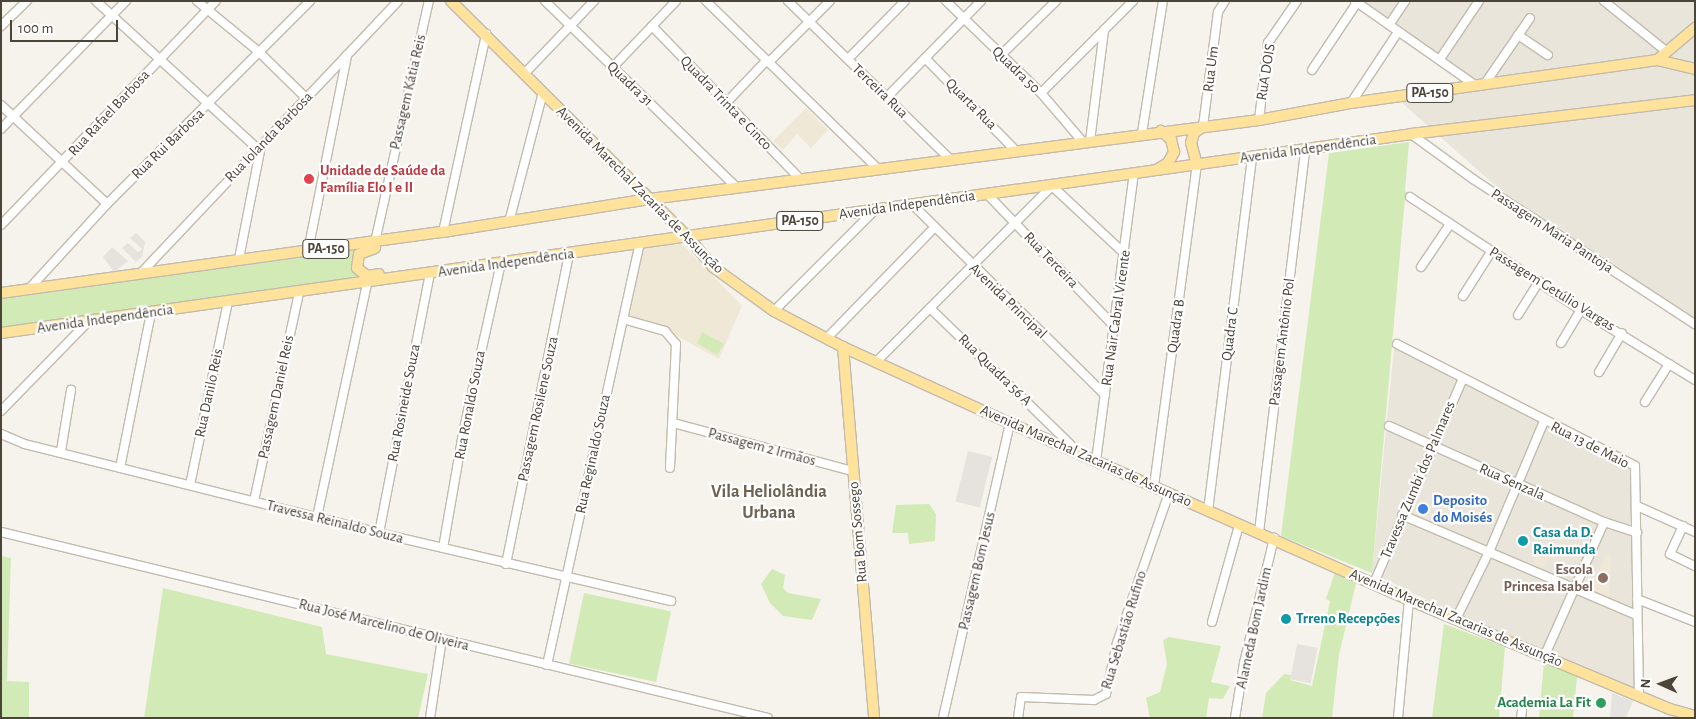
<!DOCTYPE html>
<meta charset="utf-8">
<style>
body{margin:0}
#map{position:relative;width:1696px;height:719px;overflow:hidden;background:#f6f3ec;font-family:"Alegreya Sans",sans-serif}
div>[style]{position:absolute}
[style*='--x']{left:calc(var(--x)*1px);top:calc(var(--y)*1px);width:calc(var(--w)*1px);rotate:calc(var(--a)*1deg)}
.residential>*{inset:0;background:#eae5da}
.industrial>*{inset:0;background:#e6e2dd;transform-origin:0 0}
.education>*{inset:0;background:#efe8d6}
.green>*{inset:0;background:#d2eab5;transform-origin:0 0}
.parking>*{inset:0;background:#e5e3e0}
.roads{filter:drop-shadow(1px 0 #c2bbae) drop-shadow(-1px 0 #c2bbae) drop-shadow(0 1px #c2bbae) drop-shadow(0 -1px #c2bbae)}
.minor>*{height:8px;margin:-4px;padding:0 4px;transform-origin:4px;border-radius:4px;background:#fff}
.major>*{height:10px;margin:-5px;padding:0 5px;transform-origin:5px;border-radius:5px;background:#ffe39c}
.dots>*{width:14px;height:14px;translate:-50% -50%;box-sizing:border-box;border:2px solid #fff;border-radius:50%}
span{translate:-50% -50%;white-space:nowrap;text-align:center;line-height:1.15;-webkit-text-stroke:4.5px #fff;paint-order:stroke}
.shield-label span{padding:1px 4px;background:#fff;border:1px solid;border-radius:4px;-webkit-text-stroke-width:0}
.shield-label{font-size:14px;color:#4b4439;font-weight:700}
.street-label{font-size:15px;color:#4b4439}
.health-label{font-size:15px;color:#be3a42;font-weight:700}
.left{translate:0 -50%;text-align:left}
.shop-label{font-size:15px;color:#366cbe;font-weight:700}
.culture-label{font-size:15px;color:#0d838f;font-weight:700}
.education-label{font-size:15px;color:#785e54;font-weight:700}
.right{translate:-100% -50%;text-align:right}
.leisure-label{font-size:15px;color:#27864d;font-weight:700}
.quarter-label{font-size:18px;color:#6e6250;font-weight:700}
.frame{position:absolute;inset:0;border:2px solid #4b4439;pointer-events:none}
.north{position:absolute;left:1636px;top:659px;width:50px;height:50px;-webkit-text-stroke:4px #fff;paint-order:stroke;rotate:272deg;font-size:14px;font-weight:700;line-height:20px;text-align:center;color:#4b4439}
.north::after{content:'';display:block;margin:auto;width:18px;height:22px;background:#4b4439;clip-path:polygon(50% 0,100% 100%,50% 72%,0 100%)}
.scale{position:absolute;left:10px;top:20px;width:108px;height:22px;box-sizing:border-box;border:2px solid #4b4439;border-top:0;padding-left:6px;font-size:15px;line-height:18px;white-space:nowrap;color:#4b4439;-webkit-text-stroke:4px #fff;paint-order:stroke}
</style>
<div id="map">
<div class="residential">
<div style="clip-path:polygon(1355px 1px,1695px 1px,1695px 327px,1497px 187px,1393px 95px,1477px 87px)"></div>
<div style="clip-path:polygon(1395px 338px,1638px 466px,1642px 692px,1462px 617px,1372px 573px)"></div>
</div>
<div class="industrial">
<div style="clip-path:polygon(136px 233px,145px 242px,142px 257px,136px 262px,122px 248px,128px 243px,138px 252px,142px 249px,130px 238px)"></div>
<div style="clip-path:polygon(112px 247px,128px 261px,114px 272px,103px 257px)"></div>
<div style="left:968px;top:451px;width:25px;height:52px;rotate:14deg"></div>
<div style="left:1297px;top:644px;width:21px;height:36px;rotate:11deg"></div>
</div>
<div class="education">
<div style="clip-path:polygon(806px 108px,828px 130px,811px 148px,797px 134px,783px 150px,773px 141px)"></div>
<div style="clip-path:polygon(682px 244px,742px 306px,719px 359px,657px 325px,629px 317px,644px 247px)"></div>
<div style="clip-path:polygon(1541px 542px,1553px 547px,1542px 569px,1532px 566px)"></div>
<div style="clip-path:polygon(1606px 555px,1611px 555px,1609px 598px,1590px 590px)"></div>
</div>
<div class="green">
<div style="clip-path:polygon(1409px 142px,1405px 191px,1410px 194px,1405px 199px,1402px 231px,1372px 573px,1281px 536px,1329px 153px)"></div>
<div style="clip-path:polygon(354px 250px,352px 264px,358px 280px,1px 331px,1px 299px)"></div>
<div style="clip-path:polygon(702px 332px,724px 344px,717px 355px,697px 343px)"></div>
<div style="clip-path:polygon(929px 504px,936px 514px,935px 541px,909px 544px,908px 533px,892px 533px,896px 505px)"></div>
<div style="clip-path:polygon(1px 556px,11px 558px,7px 681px,29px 682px,29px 718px,1px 718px)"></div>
<div style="clip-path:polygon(772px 569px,785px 575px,783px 588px,788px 593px,821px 599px,812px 620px,783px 616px,770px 603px,761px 584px)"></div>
<div style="clip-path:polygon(1336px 569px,1357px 579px,1339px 655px,1332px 718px,1262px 718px,1266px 693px,1284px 674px,1291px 675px,1290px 680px,1312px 686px,1330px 601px,1326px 599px)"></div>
<div style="clip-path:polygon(163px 588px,322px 627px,326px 654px,428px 674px,418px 718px,144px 718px)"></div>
<div style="left:584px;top:593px;width:89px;height:72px;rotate:12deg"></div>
<div style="clip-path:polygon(1444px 624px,1505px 647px,1499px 718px,1432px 718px)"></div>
<div style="clip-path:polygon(1169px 637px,1221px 646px,1211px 682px,1230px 686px,1223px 699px,1209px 698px,1206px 718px,1150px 718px,1146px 698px,1160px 692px,1167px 664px,1163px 640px)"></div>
<div style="clip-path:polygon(1544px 661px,1577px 677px,1573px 718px,1539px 718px)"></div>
</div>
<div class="parking">
<div style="clip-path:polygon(1612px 693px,1633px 701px,1626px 718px,1610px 718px)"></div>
</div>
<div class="roads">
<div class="minor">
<div style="--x:96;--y:1;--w:219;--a:42.4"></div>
<div style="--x:197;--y:1;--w:80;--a:39.4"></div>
<div style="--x:259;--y:52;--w:66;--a:44.4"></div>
<div style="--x:545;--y:1;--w:268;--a:44.2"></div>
<div style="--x:706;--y:1;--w:240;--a:44.3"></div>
<div style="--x:788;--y:1;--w:226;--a:44.3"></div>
<div style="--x:946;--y:1;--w:132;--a:44.1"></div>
<div style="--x:1041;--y:93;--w:65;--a:49.4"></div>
<div style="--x:1355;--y:1;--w:146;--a:35"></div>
<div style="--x:1604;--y:1;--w:81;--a:39"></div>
<div style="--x:1389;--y:25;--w:29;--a:-56"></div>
<div style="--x:1;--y:26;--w:36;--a:-44"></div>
<div style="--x:652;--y:26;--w:214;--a:45.9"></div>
<div style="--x:1518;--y:35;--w:36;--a:34"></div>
<div style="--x:1001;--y:55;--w:77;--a:-44.5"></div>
<div style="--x:925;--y:58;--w:130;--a:45.6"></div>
<div style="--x:848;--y:59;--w:81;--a:-45.5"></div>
<div style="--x:1440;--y:59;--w:70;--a:-56.1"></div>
<div style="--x:769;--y:62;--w:86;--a:-45"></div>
<div style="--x:613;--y:67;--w:91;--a:-46.3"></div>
<div style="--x:1312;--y:70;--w:83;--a:-56.3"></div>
<div style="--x:525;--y:73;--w:100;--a:-46.2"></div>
<div style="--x:1484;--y:85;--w:81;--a:-55.5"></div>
<div style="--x:1041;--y:93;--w:130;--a:-45"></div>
<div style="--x:887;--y:97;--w:134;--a:-45.6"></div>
<div style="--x:726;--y:103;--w:59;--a:-46.4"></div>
<div style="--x:1351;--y:103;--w:85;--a:-56.5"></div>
<div style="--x:1;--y:105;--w:145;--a:43"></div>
<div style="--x:1259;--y:120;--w:78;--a:-83.3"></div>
<div style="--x:1268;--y:43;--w:51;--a:-55.4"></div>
<div style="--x:1203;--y:126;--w:115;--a:-82.5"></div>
<div style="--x:1218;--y:12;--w:13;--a:-58"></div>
<div style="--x:1;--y:129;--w:179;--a:-45.7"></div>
<div style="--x:1142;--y:133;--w:134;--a:-81"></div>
<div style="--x:1411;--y:134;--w:77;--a:36"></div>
<div style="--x:1473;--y:179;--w:265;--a:33.2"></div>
<div style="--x:1090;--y:141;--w:112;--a:-82.8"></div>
<div style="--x:987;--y:194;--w:183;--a:46.1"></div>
<div style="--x:1410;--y:197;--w:205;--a:33.5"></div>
<div style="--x:1581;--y:310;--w:134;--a:31.6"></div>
<div style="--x:913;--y:205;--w:270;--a:44.7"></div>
<div style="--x:509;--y:222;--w:134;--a:-75.3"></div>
<div style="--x:1;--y:225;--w:310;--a:-46.2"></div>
<div style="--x:443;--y:232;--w:203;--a:-77.7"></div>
<div style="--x:375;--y:242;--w:247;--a:-77.4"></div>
<div style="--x:308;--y:251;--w:200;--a:-78.7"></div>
<div style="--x:239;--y:259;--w:115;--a:-79"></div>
<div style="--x:1421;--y:267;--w:52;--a:-56"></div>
<div style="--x:141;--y:273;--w:374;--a:-46.6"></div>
<div style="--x:29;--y:289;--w:115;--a:-47.5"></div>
<div style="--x:107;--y:204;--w:287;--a:-45"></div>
<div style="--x:1463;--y:296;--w:52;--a:-57.5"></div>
<div style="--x:930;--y:308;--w:205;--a:44.2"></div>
<div style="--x:774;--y:311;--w:144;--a:-45"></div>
<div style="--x:1518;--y:315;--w:40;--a:-58"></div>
<div style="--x:623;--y:319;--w:44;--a:15.9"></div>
<div style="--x:665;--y:331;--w:17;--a:50"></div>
<div style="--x:676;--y:344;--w:124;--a:92.8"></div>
<div style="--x:826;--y:339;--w:155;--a:-45.8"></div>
<div style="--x:1561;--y:343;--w:39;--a:-59"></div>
<div style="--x:1397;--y:344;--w:267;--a:27.1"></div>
<div style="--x:1635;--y:466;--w:229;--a:89"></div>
<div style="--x:876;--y:362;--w:249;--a:-45"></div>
<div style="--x:1052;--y:186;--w:101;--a:43"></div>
<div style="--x:1599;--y:372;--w:45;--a:-59.5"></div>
<div style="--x:1645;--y:402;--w:45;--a:-57.7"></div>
<div style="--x:1;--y:411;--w:124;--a:-45.7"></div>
<div style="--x:673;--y:423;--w:185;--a:15"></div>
<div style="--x:1389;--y:426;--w:235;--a:24.1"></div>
<div style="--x:1604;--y:522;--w:35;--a:18"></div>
<div style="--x:1;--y:434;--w:26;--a:23"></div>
<div style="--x:25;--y:444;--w:365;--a:14.1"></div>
<div style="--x:379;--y:533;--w:300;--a:13.1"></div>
<div style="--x:61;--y:451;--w:62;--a:-80.7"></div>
<div style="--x:1096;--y:461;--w:290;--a:-82.5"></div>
<div style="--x:120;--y:468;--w:158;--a:-78.7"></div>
<div style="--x:190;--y:485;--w:187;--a:-78.3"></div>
<div style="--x:1154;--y:486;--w:324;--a:-82.4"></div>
<div style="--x:254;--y:501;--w:213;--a:-77.8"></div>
<div style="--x:1637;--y:506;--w:64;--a:24.1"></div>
<div style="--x:1208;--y:511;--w:357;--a:-82.9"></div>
<div style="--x:1402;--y:515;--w:255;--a:23.1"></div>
<div style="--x:317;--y:517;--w:239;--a:-77.9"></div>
<div style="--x:1683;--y:526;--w:31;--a:115"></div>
<div style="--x:1670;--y:554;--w:28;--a:26"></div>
<div style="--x:1;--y:532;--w:789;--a:13.63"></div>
<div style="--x:1259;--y:532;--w:384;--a:-83.1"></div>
<div style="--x:379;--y:533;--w:264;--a:-78.9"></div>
<div style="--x:443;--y:548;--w:117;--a:-80.1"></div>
<div style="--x:463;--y:433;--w:174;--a:-77.4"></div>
<div style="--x:506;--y:564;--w:317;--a:-78.5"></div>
<div style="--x:1374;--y:583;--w:223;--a:-66.5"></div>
<div style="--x:1637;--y:599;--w:62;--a:21.6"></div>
<div style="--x:1456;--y:619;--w:75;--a:-63.8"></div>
<div style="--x:1489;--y:552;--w:142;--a:-67.2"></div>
<div style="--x:1212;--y:622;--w:101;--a:-74.4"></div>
<div style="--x:1544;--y:657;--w:148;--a:-66"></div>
<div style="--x:547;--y:665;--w:432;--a:-77.6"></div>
<div style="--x:430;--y:718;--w:80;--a:-81.4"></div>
<div style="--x:943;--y:718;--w:303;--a:-77.2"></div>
<div style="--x:1018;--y:718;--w:21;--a:-82"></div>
<div style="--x:1021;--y:697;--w:73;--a:2.4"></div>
<div style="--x:1094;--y:700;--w:13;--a:-27"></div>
<div style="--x:1106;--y:694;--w:52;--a:-77.8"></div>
<div style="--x:1117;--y:643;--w:159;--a:-70.9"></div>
<div style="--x:1235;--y:718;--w:56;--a:-80.7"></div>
<div style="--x:1244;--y:663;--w:129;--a:-76.5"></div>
<div style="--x:1398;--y:718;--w:119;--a:-84.7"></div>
<div style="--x:1521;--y:718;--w:7;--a:-82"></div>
</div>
<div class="major">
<div style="--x:451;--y:1;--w:334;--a:44.9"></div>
<div style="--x:688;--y:237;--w:39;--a:50"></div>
<div style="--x:713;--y:267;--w:75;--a:35.8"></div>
<div style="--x:774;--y:311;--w:78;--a:27.6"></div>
<div style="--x:843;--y:347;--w:183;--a:24.5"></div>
<div style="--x:1010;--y:423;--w:436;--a:23.9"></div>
<div style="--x:1409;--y:600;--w:283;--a:22.7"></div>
<div style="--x:1670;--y:709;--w:26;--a:16"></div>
<div style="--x:1657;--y:60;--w:50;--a:-40.1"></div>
<div style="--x:1197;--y:165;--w:23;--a:-105"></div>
<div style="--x:1191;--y:143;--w:10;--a:-73"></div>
<div style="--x:1194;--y:133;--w:11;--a:-38"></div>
<div style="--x:1158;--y:169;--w:12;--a:-31"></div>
<div style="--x:1168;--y:163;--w:13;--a:-61"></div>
<div style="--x:1174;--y:152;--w:13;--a:-103"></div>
<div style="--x:1171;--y:139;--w:13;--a:-141"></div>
<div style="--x:375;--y:248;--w:17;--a:159"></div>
<div style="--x:359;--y:254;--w:14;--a:98"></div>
<div style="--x:357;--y:268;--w:13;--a:39"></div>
<div style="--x:367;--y:276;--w:12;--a:-9"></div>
<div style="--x:1;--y:293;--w:446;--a:-7.9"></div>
<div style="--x:443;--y:232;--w:210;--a:-9.1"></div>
<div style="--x:650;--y:199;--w:614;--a:-7.39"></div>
<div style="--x:1259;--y:120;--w:94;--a:-10.5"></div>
<div style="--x:1351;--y:103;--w:309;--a:-8"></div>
<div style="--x:1657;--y:60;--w:39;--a:13"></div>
<div style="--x:1;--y:333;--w:1424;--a:-8.03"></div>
<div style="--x:1411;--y:134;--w:286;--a:-6.8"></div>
<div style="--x:843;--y:347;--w:372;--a:85.2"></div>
</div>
</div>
<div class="dots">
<div style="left:309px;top:179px;background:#e0444e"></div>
<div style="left:1423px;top:509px;background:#3f7fe0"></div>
<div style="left:1523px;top:541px;background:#0f9aa8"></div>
<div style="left:1603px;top:578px;background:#8d6e63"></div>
<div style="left:1286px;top:619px;background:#0f9aa8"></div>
<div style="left:1601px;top:703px;background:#2e9e5b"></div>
</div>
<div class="shield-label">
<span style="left:1430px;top:93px">PA-150</span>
<span style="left:800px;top:221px">PA-150</span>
<span style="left:326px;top:249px">PA-150</span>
</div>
<div class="street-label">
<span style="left:1211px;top:69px;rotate:-83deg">Rua Um</span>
<span style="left:1016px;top:70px;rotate:44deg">Quadra 50</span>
<span style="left:1266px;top:72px;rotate:-81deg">RuA DOIS</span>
<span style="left:630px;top:84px;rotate:44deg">Quadra 31</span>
<span style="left:880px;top:91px;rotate:44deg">Terceira Rua</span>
<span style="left:408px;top:92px;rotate:-77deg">Passagem Kátia Reis</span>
<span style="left:726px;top:103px;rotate:46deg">Quadra Trinta e Cinco</span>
<span style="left:971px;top:104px;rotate:45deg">Quarta Rua</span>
<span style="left:109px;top:113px;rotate:-47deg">Rua Rafael Barbosa</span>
<span style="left:269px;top:137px;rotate:-46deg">Rua Iolanda Barbosa</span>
<span style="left:168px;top:144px;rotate:-44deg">Rua Rui Barbosa</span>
<span style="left:1308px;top:149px;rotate:-8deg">Avenida Independência</span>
<span style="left:640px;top:190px;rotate:45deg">Avenida Marechal Zacarias de Assunção</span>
<span style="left:907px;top:205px;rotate:-8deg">Avenida Independência</span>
<span style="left:1552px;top:231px;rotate:33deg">Passagem Maria Pantoja</span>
<span style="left:1051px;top:260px;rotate:46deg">Rua Terceira</span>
<span style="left:506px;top:263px;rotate:-8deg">Avenida Independência</span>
<span style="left:1552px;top:289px;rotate:32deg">Passagem Getúlio Vargas</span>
<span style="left:1008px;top:301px;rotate:44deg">Avenida Principal</span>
<span style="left:1116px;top:318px;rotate:-82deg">Rua Nair Cabral Vicente</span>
<span style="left:105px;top:319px;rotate:-8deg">Avenida Independência</span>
<span style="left:1176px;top:326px;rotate:-82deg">Quadra B</span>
<span style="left:1230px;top:334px;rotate:-83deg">Quadra C</span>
<span style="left:1282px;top:342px;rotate:-83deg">Passagem Antônio Pol</span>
<span style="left:995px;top:370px;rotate:44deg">Rua Quadra 56 A</span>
<span style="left:209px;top:393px;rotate:-78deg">Rua Danilo Reis</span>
<span style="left:276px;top:397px;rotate:-78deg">Passagem Daniel Reis</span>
<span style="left:404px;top:403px;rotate:-79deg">Rua Rosineide Souza</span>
<span style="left:470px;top:405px;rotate:-79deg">Rua Ronaldo Souza</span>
<span style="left:538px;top:409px;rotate:-78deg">Passagem Rosilene Souza</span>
<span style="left:1590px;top:445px;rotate:27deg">Rua 13 de Maio</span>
<span style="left:762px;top:447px;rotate:15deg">Passagem 2 Irmãos</span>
<span style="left:593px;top:454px;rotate:-78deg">Rua Reginaldo Souza</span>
<span style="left:1086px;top:456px;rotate:24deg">Avenida Marechal Zacarias de Assunção</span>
<span style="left:1418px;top:480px;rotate:-67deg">Travessa Zumbi dos Palmares</span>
<span style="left:1512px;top:482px;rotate:24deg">Rua Senzala</span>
<span style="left:335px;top:522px;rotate:14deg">Travessa Reinaldo Souza</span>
<span style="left:858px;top:532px;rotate:-95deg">Rua Bom Sossego</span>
<span style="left:977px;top:571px;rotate:-77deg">Passagem Bom Jesus</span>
<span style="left:1456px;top:618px;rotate:23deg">Avenida Marechal Zacarias de Assunção</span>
<span style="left:384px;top:625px;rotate:14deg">Rua José Marcelino de Oliveira</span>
<span style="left:1254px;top:628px;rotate:-78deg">Alameda Bom Jardim</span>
<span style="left:1124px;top:630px;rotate:-73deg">Rua Sebastião Rufino</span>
</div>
<div class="health-label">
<span class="left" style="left:320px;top:179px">Unidade de Saúde da<br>Família Elo I e II</span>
</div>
<div class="shop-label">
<span class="left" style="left:1433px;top:509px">Deposito<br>do Moisés</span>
</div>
<div class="culture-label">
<span class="left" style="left:1533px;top:541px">Casa da D.<br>Raimunda</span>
<span class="left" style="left:1296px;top:619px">Trreno Recepções</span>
</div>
<div class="education-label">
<span class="right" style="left:1593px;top:578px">Escola<br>Princesa Isabel</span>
</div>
<div class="leisure-label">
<span class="right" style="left:1591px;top:703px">Academia La Fit</span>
</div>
<div class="quarter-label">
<span style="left:769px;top:503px">Vila Heliolândia<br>Urbana</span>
</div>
<div class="frame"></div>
<div class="north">N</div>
<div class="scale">100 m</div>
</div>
